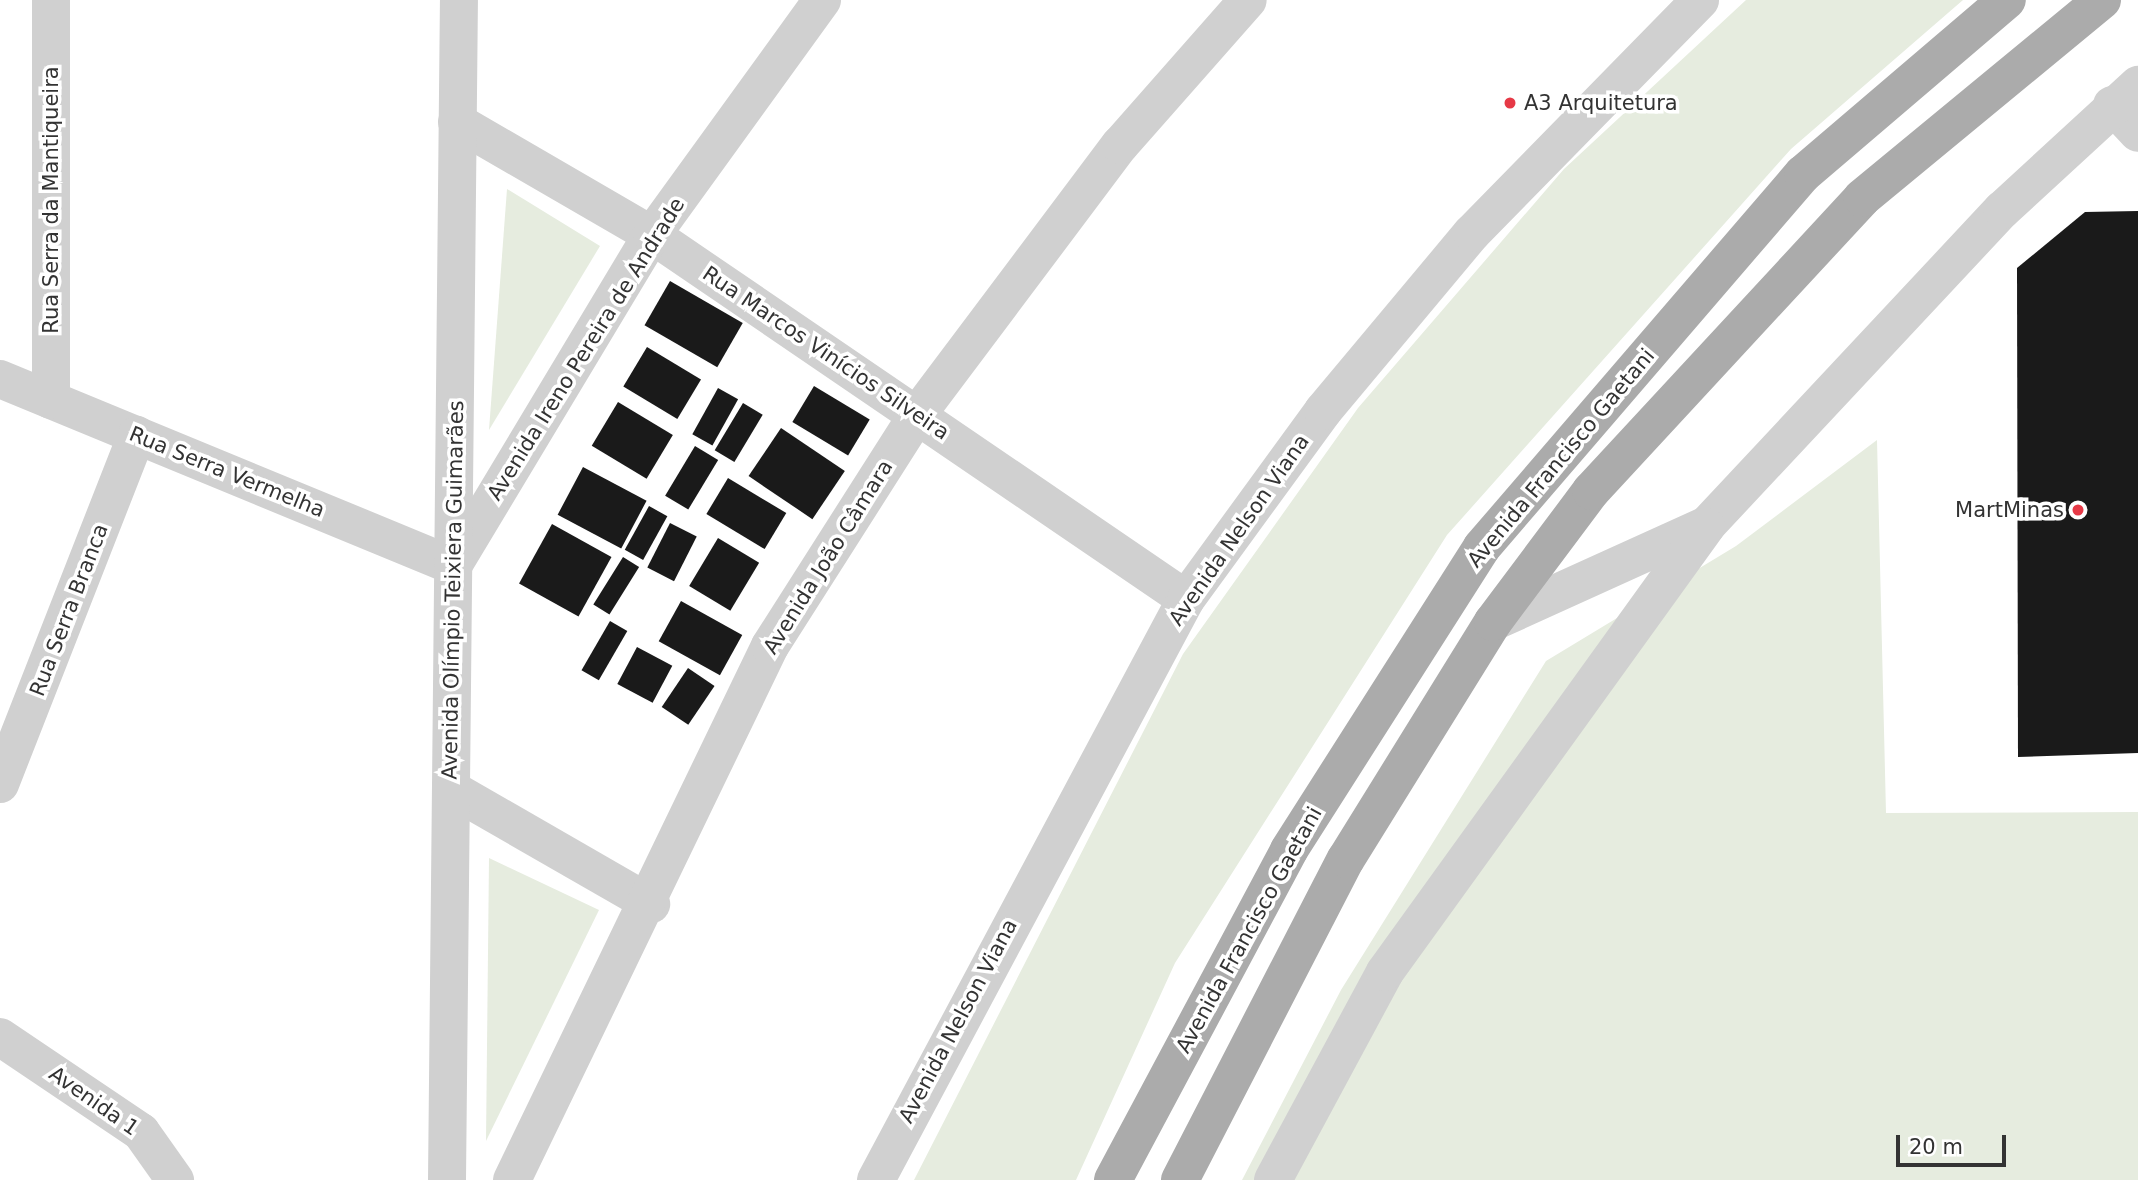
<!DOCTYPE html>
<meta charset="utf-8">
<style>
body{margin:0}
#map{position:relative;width:2138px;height:1180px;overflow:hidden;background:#fff;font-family:"DejaVu Sans",sans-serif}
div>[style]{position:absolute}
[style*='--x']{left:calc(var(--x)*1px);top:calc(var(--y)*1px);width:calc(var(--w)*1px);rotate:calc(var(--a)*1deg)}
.green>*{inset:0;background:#e6ecdf}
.building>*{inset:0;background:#1a1a1a;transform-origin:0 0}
.minor>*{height:38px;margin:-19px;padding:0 19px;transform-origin:19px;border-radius:19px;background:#d0d0d0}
.major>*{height:38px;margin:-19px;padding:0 19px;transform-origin:19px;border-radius:19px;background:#ababab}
.dots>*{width:19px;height:19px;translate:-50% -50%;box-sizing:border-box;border:4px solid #fff;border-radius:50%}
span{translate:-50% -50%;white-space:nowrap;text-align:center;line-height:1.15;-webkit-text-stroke:7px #fff;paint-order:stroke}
.poi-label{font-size:21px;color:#333}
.left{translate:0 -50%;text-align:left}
.right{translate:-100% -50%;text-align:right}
.street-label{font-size:21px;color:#333}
.scale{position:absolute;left:1896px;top:1135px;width:110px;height:32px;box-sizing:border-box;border:4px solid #333;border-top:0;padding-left:9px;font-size:21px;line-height:24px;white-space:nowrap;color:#333;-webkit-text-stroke:5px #fff;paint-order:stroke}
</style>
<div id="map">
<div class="green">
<div style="clip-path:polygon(1746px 0,1963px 0,1791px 149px,1447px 535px,1175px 963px,1076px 1180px,914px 1180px,1183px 654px,1358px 408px,1564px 169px)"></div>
<div style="clip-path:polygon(507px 189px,600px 246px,489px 430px)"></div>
<div style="clip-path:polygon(1877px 440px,1886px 813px,2138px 812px,2138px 1180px,1242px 1180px,1341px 990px,1546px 661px,1736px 546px)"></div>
<div style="clip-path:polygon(489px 858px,599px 910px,486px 1141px)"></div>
</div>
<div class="building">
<div style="clip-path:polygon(2138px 211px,2138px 753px,2018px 757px,2017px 268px,2085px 212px)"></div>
<div style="left:670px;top:281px;width:84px;height:51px;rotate:30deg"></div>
<div style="left:647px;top:347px;width:63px;height:46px;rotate:31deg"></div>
<div style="left:814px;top:386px;width:65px;height:42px;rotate:31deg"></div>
<div style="left:718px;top:388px;width:23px;height:53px;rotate:29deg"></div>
<div style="left:618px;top:402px;width:64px;height:51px;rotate:31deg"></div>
<div style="left:743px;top:403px;width:23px;height:55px;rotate:31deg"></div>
<div style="left:781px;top:428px;width:77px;height:58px;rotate:34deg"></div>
<div style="left:695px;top:446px;width:27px;height:58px;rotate:31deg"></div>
<div style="left:583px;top:467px;width:72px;height:54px;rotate:28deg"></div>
<div style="left:728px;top:478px;width:68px;height:42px;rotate:31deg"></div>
<div style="left:649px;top:506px;width:21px;height:50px;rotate:29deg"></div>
<div style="left:670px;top:523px;width:30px;height:50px;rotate:27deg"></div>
<div style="left:552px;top:524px;width:68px;height:68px;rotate:29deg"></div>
<div style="left:718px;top:538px;width:48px;height:56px;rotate:31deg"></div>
<div style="left:623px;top:557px;width:19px;height:56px;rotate:32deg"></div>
<div style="left:681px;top:601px;width:70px;height:46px;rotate:29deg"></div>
<div style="left:610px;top:621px;width:20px;height:57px;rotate:30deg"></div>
<div style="left:637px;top:647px;width:40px;height:42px;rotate:28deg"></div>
<div style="left:688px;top:668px;width:32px;height:47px;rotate:34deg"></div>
</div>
<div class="minor">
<div style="--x:2112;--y:105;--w:38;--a:47"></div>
<div style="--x:457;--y:122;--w:225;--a:30.1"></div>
<div style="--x:652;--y:235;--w:646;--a:34.28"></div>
<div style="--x:0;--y:379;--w:490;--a:22.4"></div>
<div style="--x:51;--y:400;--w:400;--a:-90"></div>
<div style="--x:454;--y:564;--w:384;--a:-59"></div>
<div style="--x:652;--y:235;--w:290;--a:-54.1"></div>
<div style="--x:1493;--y:622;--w:235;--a:-24.4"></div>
<div style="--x:1707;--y:525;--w:432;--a:-46.9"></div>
<div style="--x:2002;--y:210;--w:185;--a:-42.6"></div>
<div style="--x:0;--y:784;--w:375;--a:-68.6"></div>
<div style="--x:451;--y:789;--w:231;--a:29.9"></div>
<div style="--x:0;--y:1037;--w:170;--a:34"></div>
<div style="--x:141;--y:1132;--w:59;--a:54.7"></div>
<div style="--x:447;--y:1180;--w:1180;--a:-89.42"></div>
<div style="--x:512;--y:1180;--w:593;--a:-64.21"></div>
<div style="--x:770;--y:646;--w:274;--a:-57.5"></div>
<div style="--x:917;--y:415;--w:338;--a:-53.1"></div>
<div style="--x:1120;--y:145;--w:193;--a:-48.6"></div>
<div style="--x:876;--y:1180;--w:659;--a:-61.92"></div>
<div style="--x:1186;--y:599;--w:233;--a:-53.9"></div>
<div style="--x:1323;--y:411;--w:232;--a:-50.1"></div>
<div style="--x:1472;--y:233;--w:326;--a:-45.6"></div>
<div style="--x:1273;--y:1180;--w:236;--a:-61.7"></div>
<div style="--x:1385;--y:972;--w:549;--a:-54.2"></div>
</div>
<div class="major">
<div style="--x:1113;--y:1180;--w:374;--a:-61.9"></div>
<div style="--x:1289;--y:850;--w:359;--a:-57.5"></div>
<div style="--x:1482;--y:547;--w:492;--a:-49.3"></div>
<div style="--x:1803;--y:174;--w:268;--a:-40.5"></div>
<div style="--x:1180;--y:1180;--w:361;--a:-62.7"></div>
<div style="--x:1346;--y:859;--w:279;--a:-58.2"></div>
<div style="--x:1493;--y:622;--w:164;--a:-53.2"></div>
<div style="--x:1591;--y:491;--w:399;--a:-47.2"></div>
<div style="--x:1862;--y:198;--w:311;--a:-39.5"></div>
</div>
<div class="dots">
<div style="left:1510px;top:103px;background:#e63946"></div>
<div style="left:2078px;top:510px;background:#e63946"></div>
</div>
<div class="poi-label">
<span class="left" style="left:1524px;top:103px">A3 Arquitetura</span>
<span class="right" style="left:2064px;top:510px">MartMinas</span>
</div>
<div class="street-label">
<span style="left:51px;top:200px;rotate:-90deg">Rua Serra da Mantiqueira</span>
<span style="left:586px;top:349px;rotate:-58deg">Avenida Ireno Pereira de Andrade</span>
<span style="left:826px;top:353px;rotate:34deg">Rua Marcos Vinícios Silveira</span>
<span style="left:1561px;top:458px;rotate:-50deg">Avenida Francisco Gaetani</span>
<span style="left:227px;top:472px;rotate:22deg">Rua Serra Vermelha</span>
<span style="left:1239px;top:530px;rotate:-55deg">Avenida Nelson Viana</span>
<span style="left:828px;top:557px;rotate:-58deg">Avenida João Câmara</span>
<span style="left:453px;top:590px;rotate:-89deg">Avenida Olímpio Teixiera Guimarães</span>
<span style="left:69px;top:610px;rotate:-69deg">Rua Serra Branca</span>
<span style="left:1249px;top:930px;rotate:-61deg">Avenida Francisco Gaetani</span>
<span style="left:958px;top:1021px;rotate:-62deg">Avenida Nelson Viana</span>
<span style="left:94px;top:1101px;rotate:35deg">Avenida 1</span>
</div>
<div class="scale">20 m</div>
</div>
